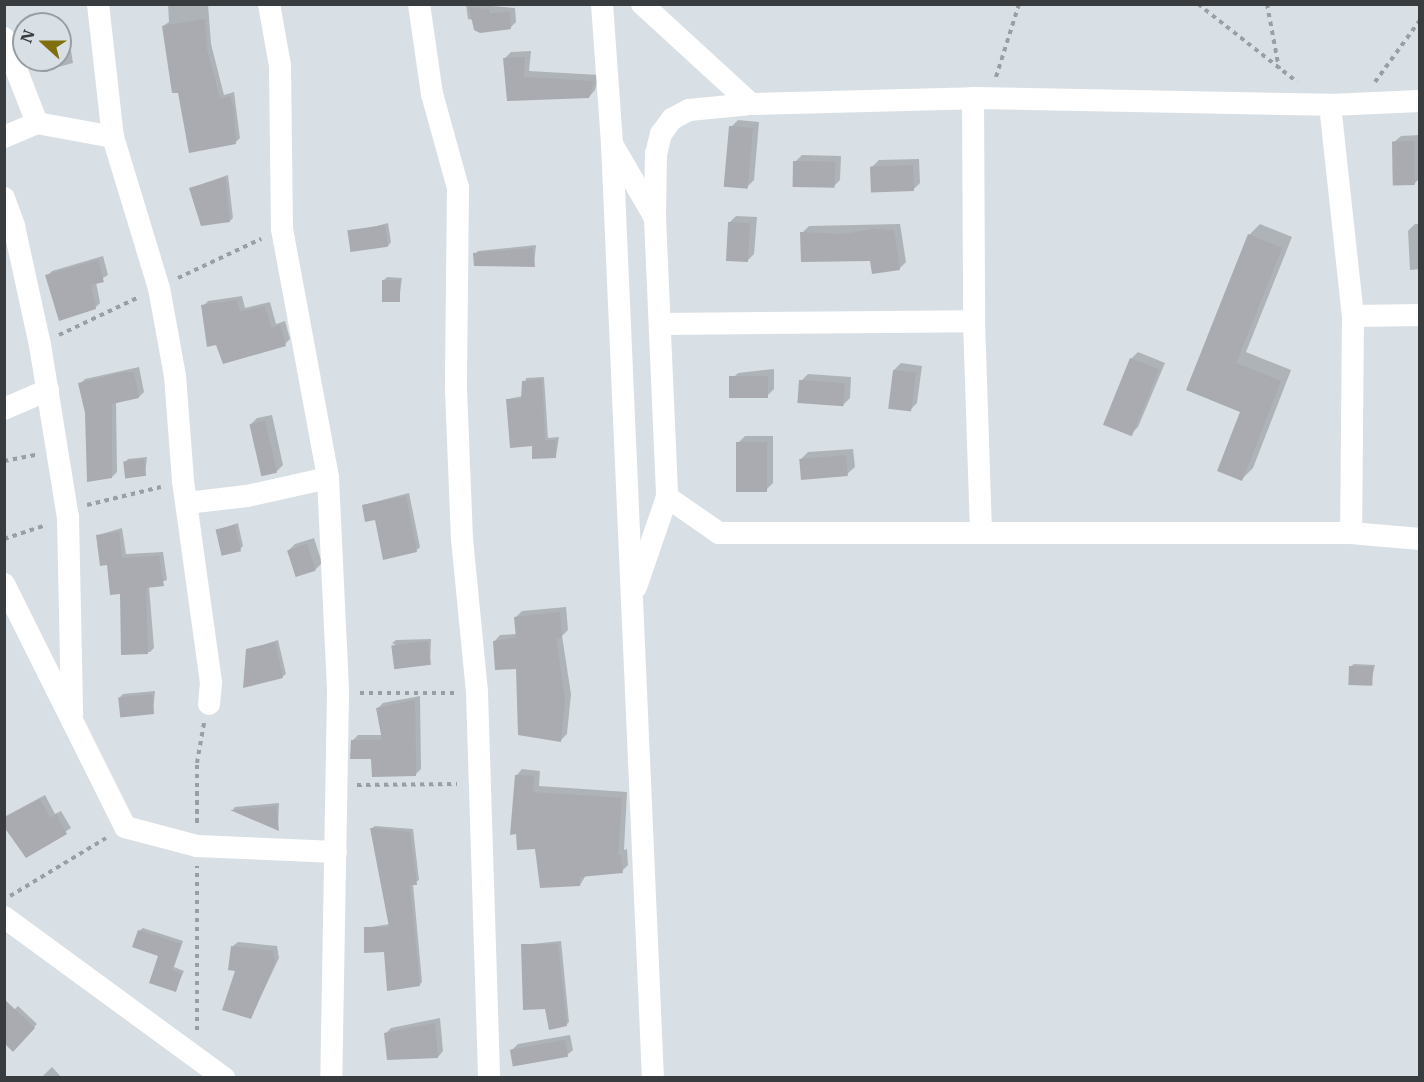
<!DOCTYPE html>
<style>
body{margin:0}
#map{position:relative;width:1424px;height:1082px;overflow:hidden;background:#d9e0e5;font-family:"IBM Plex Serif",serif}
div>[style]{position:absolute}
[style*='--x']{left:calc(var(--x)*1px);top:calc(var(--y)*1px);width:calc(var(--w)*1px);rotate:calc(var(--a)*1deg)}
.shadow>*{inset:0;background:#0003}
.building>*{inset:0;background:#aaaab1;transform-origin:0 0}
.path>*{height:4px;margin-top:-2px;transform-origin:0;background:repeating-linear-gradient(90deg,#9a9fa3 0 4.5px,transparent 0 9px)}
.minor>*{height:22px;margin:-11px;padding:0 11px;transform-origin:11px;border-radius:11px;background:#fff}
span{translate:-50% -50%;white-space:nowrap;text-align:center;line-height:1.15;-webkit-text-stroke:4.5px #d9e0e5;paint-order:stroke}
.frame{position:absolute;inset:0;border:6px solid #393c3e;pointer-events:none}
.north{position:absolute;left:12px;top:12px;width:60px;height:60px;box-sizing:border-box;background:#d9e0e5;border:2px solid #999ea2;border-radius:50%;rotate:291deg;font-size:16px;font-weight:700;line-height:24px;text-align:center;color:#393c3e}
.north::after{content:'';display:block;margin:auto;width:21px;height:27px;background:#806f0c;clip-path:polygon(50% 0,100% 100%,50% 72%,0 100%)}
</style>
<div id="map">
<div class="shadow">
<div style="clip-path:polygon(168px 4px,208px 4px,211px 44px,224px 95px,234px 92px,240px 138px,236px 142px,179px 91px,163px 26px,169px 22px)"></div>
<div style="clip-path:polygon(466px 4px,515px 8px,516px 22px,511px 27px,468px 19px)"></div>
<div style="clip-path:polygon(70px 44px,73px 63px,51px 69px,50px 60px,60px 60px,60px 46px)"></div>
<div style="clip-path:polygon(531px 51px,529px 71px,599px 75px,595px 90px,589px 97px,508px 100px,504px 59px,511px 52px)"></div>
<div style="clip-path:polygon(738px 120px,759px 122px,754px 180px,747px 187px,731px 127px)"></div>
<div style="clip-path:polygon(1420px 135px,1420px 178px,1414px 184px,1393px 143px,1401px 136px)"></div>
<div style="clip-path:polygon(802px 155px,841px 156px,840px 180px,833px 187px,795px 162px)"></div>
<div style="clip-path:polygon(919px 159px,920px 183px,913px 190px,872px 167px,879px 160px)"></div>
<div style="clip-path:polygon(228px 175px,233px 218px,230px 221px,191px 188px)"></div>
<div style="clip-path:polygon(736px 216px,757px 217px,754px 254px,747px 261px,729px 223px)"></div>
<div style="clip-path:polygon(388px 223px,391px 242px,388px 246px,350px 233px)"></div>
<div style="clip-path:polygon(900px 224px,906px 262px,899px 269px,802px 233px,809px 226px)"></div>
<div style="clip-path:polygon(1260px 224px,1292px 237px,1246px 352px,1291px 370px,1253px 468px,1242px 479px,1242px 411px,1188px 389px,1249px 235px)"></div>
<div style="clip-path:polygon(1415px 224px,1420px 224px,1420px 269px,1410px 270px,1408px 231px)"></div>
<div style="clip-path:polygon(536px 245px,534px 265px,475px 254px,478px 251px)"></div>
<div style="clip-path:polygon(103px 256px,108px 275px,96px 282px,100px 303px,95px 308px,47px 276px,52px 271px)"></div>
<div style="clip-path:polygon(387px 277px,402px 278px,399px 301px,384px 280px)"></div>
<div style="clip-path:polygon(242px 296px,245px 308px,270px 302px,276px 324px,285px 321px,290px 339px,285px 344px,203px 306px,208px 301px)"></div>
<div style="clip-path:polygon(1138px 352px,1165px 363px,1138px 427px,1131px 434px,1131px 359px)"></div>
<div style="clip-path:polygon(901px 363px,922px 366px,917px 403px,910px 410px,894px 370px)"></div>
<div style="clip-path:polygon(139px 367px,144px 392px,139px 397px,116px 401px,117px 472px,112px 477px,80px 384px,85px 379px)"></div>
<div style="clip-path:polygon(774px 369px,774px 389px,767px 396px,731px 380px,738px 373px)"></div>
<div style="clip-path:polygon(808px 374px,851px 377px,850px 398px,843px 405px,801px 381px)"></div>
<div style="clip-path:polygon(544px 377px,548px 438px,559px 437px,556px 456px,533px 445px,508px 399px,523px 396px,526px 378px)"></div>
<div style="clip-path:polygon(272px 415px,283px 465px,276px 472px,250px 425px,257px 418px)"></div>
<div style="clip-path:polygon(745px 436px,773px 436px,773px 483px,766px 490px,738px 443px)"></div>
<div style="clip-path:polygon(853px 449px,855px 467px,847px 474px,801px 459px,808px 452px)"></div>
<div style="clip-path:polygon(147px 457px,145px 475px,125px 462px,128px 459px)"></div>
<div style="clip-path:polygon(409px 493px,420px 547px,417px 550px,363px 505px)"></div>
<div style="clip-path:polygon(238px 523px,243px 546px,240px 549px,217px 530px)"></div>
<div style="clip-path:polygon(122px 528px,126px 554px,163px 552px,167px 580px,149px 586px,154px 648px,150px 652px,123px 653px,122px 592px,98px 535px)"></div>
<div style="clip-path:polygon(314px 538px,322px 563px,315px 570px,288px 551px,295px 544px)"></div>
<div style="clip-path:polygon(566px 607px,568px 630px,562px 636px,571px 694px,567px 734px,561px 740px,517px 668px,494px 642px,500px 635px,517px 634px,516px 617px,522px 611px)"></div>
<div style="clip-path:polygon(431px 639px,430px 664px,392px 643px,396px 640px)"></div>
<div style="clip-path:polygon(278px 640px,286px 674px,282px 677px,248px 650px)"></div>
<div style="clip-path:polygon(1354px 664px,1375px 665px,1370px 685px,1350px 667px)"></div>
<div style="clip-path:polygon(155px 691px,153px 712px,120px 697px,123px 694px)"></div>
<div style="clip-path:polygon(420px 696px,421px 769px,415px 775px,373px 757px,352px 741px,358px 735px,382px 735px,378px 708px,383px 703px)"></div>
<div style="clip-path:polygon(522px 769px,540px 771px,539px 786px,627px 792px,624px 850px,627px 849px,628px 865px,622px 871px,586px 875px,580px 885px,537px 848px,516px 776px)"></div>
<div style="clip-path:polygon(45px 795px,55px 814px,61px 811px,71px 828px,26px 856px,4px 825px,4px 817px)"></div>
<div style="clip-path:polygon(279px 803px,278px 829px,233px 809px,235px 807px)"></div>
<div style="clip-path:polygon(375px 826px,413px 829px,419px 880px,413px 884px,422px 982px,419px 985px,365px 928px,390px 924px,372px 828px)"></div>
<div style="clip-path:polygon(143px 928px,183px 941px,174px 967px,184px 971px,175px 990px,160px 955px,139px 931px)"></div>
<div style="clip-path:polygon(561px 941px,569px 1022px,566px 1025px,547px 1008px,522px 945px)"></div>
<div style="clip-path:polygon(238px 942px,277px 946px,279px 958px,251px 1017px,233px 946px)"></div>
<div style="clip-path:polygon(18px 1006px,37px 1024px,13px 1050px,4px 1020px)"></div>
<div style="clip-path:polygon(440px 1018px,443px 1051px,438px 1057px,386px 1033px,391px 1028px)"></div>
<div style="clip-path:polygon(570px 1035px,573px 1050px,567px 1055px,512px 1050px,518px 1044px)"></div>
<div style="clip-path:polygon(52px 1067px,62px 1078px,41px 1078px)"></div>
</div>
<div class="building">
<div style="clip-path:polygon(469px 7px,489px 9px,490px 13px,510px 12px,511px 29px,480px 33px,474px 30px)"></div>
<div style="clip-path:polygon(205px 19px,207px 49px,220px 99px,230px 96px,234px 108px,236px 144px,189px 153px,178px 93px,172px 93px,162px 26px)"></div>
<div style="clip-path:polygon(525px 57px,524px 77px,594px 81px,589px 98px,507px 101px,503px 58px)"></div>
<div style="left:729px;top:126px;width:24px;height:61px;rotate:5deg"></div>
<div style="left:1414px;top:141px;width:44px;height:22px;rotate:89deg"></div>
<div style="left:793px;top:161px;width:42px;height:26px;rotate:1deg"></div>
<div style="left:913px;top:165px;width:26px;height:43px;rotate:88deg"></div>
<div style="clip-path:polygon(225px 177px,230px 222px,201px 226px,189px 188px)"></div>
<div style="left:728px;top:222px;width:22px;height:39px;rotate:3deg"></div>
<div style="left:385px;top:225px;width:22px;height:38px;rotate:82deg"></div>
<div style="clip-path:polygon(874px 229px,894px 230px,900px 270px,872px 274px,870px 261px,801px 262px,800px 232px,842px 234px)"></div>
<div style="clip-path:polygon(1248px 234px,1282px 248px,1236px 363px,1281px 381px,1242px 481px,1217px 471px,1240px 412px,1186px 390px)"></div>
<div style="clip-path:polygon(533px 248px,535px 267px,474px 266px,473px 253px)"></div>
<div style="clip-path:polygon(98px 260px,104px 282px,91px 285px,96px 309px,59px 321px,45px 275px)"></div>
<div style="left:382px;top:280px;width:18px;height:22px"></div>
<div style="clip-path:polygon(237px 300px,240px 312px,265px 306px,271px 328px,280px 325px,286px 346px,223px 364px,216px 345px,207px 347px,201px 305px)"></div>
<div style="left:1130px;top:358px;width:31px;height:72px;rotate:22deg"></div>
<div style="left:893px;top:370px;width:23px;height:39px;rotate:7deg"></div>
<div style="clip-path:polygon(125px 372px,134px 372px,139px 398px,112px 404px,112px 478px,87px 482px,85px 413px,78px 383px)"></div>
<div style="left:768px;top:376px;width:22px;height:39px;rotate:90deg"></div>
<div style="clip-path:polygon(542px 379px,545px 440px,556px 440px,556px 458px,532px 459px,532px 446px,510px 448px,506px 399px,521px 399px,522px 381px)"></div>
<div style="left:799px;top:380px;width:46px;height:23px;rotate:4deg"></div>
<div style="left:265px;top:421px;width:53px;height:16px;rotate:77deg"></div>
<div style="left:736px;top:442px;width:31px;height:50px"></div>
<div style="left:846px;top:455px;width:21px;height:47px;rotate:85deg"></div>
<div style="left:144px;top:459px;width:17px;height:21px;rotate:83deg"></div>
<div style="clip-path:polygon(406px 496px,417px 552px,383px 560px,375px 520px,365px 522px,362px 505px)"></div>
<div style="left:235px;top:525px;width:27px;height:20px;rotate:77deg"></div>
<div style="clip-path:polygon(119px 532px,122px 558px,159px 556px,164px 586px,146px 588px,148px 654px,121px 655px,120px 594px,110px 595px,107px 565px,100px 566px,96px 535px)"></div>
<div style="left:307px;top:544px;width:28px;height:21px;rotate:72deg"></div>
<div style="clip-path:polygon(560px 612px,562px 638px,556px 638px,565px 701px,561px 742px,518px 735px,516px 669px,495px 670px,493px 641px,516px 638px,514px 617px)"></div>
<div style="left:428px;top:641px;width:24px;height:37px;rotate:83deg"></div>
<div style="clip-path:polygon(275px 642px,283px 678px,243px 688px,246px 649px)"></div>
<div style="left:1349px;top:666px;width:24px;height:19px;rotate:2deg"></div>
<div style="left:152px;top:694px;width:20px;height:34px;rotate:84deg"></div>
<div style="clip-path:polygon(415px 700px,416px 776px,372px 777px,371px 759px,350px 759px,351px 740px,382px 740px,376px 708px)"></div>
<div style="clip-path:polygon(515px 775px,534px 776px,533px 792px,622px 798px,618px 855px,621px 855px,623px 873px,580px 877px,580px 886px,540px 888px,535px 849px,517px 850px,516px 834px,510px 835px)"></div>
<div style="clip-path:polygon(40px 799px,50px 818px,56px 814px,67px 834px,26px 858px,4px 827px,4px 818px)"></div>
<div style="clip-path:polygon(276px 806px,279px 831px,230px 810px)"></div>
<div style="clip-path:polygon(370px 828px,410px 832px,417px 885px,410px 885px,420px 986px,387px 991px,384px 952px,364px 953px,364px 927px,389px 927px)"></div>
<div style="clip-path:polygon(138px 930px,181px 944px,172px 970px,182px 974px,176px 992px,149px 983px,158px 956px,132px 947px)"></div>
<div style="clip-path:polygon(521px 944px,558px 944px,567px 1026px,549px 1030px,545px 1009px,523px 1010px)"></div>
<div style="clip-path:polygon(231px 946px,273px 951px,275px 963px,251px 1019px,222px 1010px,235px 971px,228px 970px)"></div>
<div style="clip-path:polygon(4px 999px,35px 1028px,13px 1052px,4px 1043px)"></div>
<div style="clip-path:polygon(435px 1023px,438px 1058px,387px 1060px,384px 1033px)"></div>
<div style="left:565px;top:1040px;width:17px;height:56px;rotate:80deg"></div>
</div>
<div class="path">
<div style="--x:1198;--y:4;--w:126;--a:38.2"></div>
<div style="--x:1267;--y:4;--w:66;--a:79.5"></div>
<div style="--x:996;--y:77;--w:77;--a:-72.5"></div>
<div style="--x:1375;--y:82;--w:77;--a:-54"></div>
<div style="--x:178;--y:278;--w:92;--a:-25.2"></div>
<div style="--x:59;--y:335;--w:89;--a:-25.4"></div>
<div style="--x:4;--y:461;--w:33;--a:-11"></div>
<div style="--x:87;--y:505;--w:76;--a:-13.7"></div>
<div style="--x:4;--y:539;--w:44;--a:-18.4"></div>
<div style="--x:360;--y:693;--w:95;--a:0"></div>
<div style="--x:357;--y:785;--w:100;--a:-0.6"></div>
<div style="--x:197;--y:823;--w:60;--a:-90"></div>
<div style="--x:197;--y:763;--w:41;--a:-80.1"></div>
<div style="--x:10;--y:896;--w:112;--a:-31.1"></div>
<div style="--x:197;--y:1030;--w:164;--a:-90"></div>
</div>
<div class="minor">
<div style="--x:98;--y:4;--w:134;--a:83.6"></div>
<div style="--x:113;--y:137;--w:158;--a:73.1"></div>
<div style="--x:159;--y:288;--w:89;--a:79.7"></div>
<div style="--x:175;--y:376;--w:105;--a:85.6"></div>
<div style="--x:183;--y:481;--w:203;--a:82.1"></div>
<div style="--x:211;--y:682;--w:22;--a:95"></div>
<div style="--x:269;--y:4;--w:63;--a:79.9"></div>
<div style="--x:280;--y:66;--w:163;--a:89.3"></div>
<div style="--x:282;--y:229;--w:253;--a:79.5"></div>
<div style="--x:328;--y:478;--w:215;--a:87.3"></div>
<div style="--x:338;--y:693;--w:385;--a:91"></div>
<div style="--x:419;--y:4;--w:91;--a:81.8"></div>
<div style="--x:432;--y:94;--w:98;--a:74.5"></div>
<div style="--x:458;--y:188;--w:202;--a:90.6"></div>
<div style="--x:456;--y:390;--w:149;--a:87.7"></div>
<div style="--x:462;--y:539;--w:155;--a:84.4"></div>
<div style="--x:477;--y:693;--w:385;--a:88.2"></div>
<div style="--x:602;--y:4;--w:140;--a:85.9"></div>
<div style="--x:612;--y:144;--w:935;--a:87.49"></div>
<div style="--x:642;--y:4;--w:148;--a:42.5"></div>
<div style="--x:4;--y:38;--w:91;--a:68.8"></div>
<div style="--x:37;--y:123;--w:77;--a:10.4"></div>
<div style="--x:973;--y:98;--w:223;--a:89.7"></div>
<div style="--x:974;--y:321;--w:211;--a:88.1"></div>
<div style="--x:1330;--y:105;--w:212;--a:83.8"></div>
<div style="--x:1353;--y:316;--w:217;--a:90.5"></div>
<div style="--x:4;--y:137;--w:36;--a:-23"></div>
<div style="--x:612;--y:144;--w:86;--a:59.8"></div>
<div style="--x:655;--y:218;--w:279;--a:87.5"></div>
<div style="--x:667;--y:497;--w:63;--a:34.7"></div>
<div style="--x:719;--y:533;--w:632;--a:0"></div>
<div style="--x:1351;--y:533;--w:69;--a:5"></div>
<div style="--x:4;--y:198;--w:30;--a:70"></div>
<div style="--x:14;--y:226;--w:122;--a:77.7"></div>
<div style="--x:40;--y:345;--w:174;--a:80.8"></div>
<div style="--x:68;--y:517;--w:197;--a:88.8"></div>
<div style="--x:655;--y:216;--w:62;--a:-89.1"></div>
<div style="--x:656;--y:154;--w:21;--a:-76"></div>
<div style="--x:661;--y:134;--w:19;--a:-54"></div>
<div style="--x:672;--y:119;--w:19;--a:-28"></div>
<div style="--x:689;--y:110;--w:62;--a:-5.5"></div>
<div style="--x:751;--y:104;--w:222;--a:-1.5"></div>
<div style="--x:973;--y:98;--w:357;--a:1.1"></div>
<div style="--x:1330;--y:105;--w:90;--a:-2.5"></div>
<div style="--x:1353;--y:316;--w:67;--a:-0.9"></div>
<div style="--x:660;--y:324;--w:314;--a:-0.5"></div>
<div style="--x:4;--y:409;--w:48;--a:-23.4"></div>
<div style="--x:187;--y:503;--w:60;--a:-6.7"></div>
<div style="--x:247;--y:496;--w:83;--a:-12.5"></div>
<div style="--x:4;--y:584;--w:271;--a:63.5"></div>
<div style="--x:125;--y:827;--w:74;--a:14.8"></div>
<div style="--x:197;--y:846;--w:139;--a:2.5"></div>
<div style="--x:636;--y:587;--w:95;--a:-71"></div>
<div style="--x:4;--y:917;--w:273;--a:36.2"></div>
</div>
<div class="frame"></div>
<div class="north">N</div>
</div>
